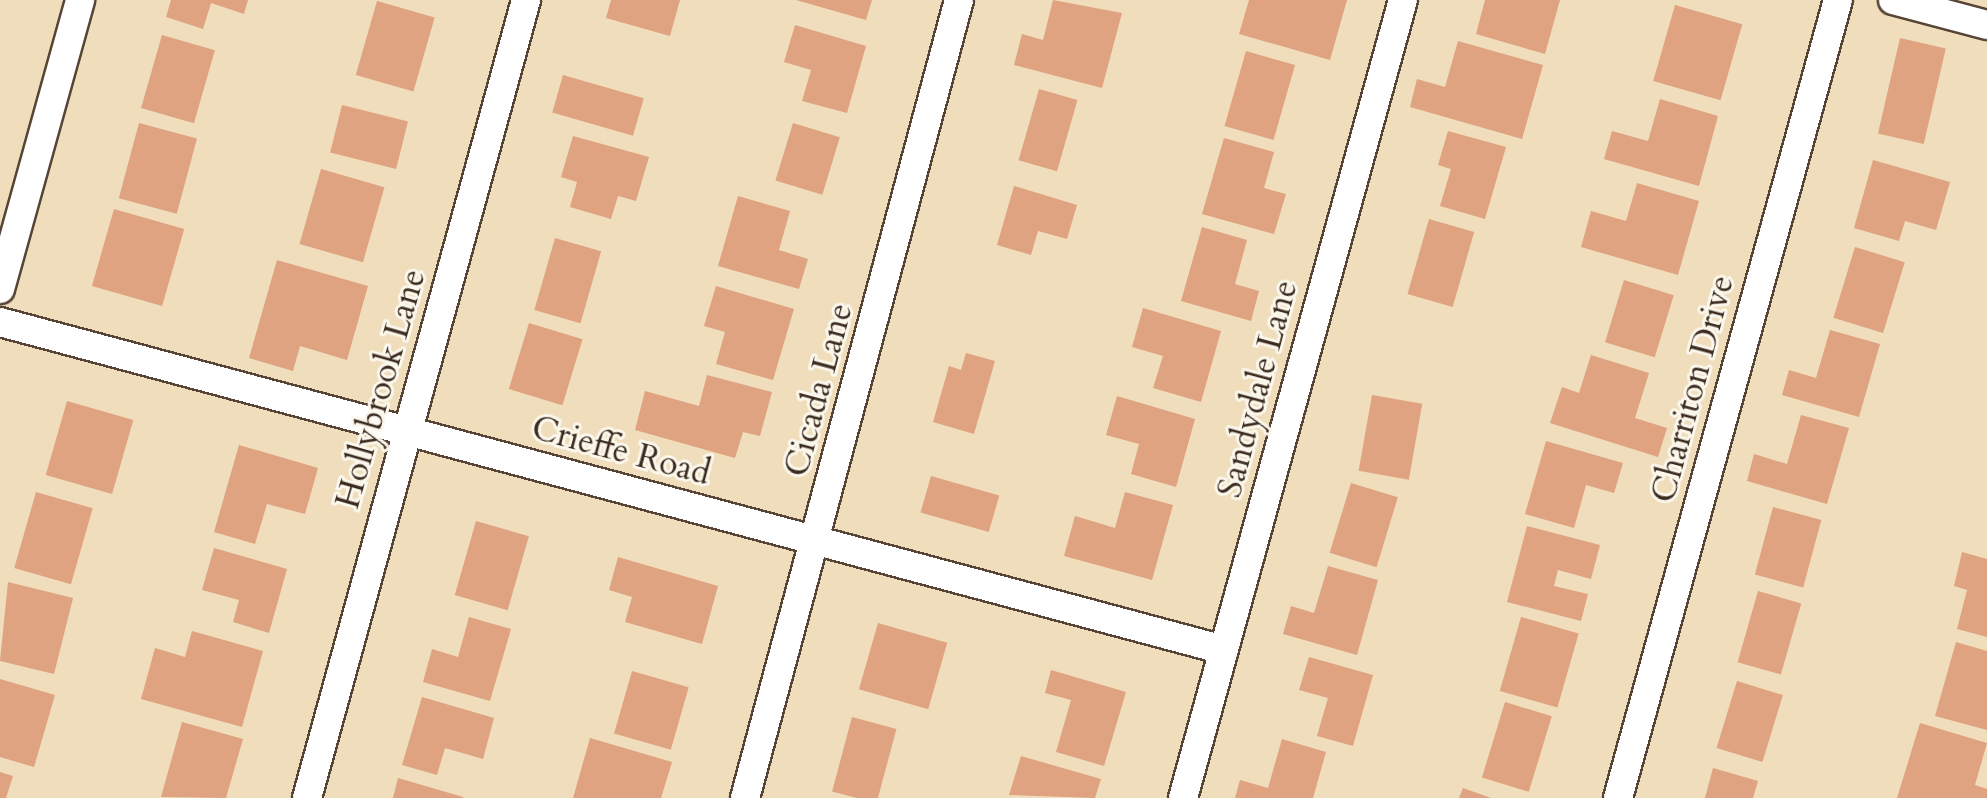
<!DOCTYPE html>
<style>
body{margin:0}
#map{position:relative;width:1987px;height:798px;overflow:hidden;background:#efddbb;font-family:Cardo,serif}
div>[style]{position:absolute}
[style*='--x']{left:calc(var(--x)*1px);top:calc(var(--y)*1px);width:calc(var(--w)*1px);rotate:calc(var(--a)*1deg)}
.building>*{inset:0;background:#dfa381;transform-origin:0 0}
.roads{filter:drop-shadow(2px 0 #564536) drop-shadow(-2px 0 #564536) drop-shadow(0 2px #564536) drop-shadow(0 -2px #564536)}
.street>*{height:28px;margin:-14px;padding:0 14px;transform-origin:14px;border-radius:14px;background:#fff}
span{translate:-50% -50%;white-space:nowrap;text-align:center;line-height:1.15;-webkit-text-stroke:6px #fbf7ec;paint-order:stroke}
.street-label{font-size:34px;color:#3b2a1e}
</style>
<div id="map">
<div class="building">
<div style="clip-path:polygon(171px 0,248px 0,244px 14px,211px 3px,203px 29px,166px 17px)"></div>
<div style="clip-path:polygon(611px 0,680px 0,670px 36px,606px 18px)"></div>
<div style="clip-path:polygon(796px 0,872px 0,866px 20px)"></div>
<div style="clip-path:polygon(1053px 0,1122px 13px,1102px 88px,1014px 65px,1022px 34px,1043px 40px)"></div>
<div style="clip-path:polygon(1249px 0,1347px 0,1330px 60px,1239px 34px)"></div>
<div style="clip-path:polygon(1485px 0,1560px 0,1545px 54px,1476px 34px)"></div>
<div style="left:377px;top:1px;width:60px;height:77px;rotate:16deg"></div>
<div style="left:1675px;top:5px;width:70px;height:79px;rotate:16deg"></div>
<div style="clip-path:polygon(795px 25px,866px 46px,847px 113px,802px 101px,811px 70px,784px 62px)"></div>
<div style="left:162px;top:35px;width:55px;height:76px;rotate:16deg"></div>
<div style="left:1900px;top:38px;width:47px;height:98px;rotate:13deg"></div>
<div style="clip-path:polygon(1458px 41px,1543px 65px,1522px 139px,1410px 107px,1417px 79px,1445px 87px)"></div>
<div style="left:1246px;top:51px;width:51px;height:78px;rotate:16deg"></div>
<div style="left:563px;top:75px;width:84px;height:39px;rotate:16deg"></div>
<div style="left:1039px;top:89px;width:40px;height:74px;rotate:16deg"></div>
<div style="clip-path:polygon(1660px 99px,1718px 116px,1699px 186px,1604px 159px,1612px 131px,1648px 141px)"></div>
<div style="left:342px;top:105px;width:68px;height:49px;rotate:14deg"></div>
<div style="left:139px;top:123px;width:60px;height:78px;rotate:15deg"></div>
<div style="left:793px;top:123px;width:49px;height:60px;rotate:17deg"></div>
<div style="clip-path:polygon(1448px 131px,1506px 147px,1485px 219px,1440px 206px,1451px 169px,1438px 165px)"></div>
<div style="clip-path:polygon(573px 136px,649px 157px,636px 201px,618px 196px,611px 219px,570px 207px,577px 182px,561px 177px)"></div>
<div style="clip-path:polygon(1224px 138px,1274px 152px,1264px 188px,1286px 194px,1274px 234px,1202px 214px)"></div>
<div style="clip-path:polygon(1873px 160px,1950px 182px,1936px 230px,1905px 221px,1899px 241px,1854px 228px)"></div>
<div style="left:321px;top:169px;width:66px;height:78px;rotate:16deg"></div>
<div style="clip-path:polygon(1637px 183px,1699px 201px,1678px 275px,1581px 247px,1591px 211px,1626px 221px)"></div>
<div style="clip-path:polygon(1014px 186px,1077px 205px,1067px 239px,1038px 231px,1031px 255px,997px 245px)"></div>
<div style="clip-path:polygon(738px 196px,790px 211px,779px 250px,808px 259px,799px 289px,718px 266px)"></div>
<div style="left:114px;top:209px;width:73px;height:80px;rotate:16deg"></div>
<div style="left:1429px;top:219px;width:47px;height:78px;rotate:16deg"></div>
<div style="clip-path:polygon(1202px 227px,1247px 240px,1235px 284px,1259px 291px,1251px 321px,1181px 301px)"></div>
<div style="left:555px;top:238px;width:48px;height:75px;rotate:16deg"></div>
<div style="left:1855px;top:247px;width:52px;height:74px;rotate:17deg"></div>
<div style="clip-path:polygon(277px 260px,368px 286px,347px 360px,300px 346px,293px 371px,249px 358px)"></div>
<div style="left:1624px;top:280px;width:52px;height:65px;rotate:17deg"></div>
<div style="clip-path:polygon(716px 286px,794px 309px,773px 380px,716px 364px,725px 332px,704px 326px)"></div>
<div style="clip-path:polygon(1143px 308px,1221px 331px,1201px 402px,1153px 388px,1163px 356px,1132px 347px)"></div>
<div style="left:529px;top:323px;width:56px;height:69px;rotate:17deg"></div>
<div style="clip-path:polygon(1830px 330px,1880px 344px,1859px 417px,1782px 395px,1789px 370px,1816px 378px)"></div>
<div style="clip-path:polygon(966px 353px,995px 361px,974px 434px,933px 422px,949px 366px,961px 370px)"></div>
<div style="clip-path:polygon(1591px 355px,1649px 373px,1635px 418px,1667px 428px,1658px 457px,1550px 423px,1562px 387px,1579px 393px)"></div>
<div style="clip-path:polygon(707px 375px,772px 392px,760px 436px,743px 432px,735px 458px,635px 430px,645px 391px,699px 406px)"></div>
<div style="left:1372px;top:395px;width:51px;height:77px;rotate:10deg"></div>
<div style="clip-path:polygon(1117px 396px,1195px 419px,1176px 487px,1131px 474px,1139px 444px,1106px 435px)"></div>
<div style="left:67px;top:401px;width:69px;height:77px;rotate:16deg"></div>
<div style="clip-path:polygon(1801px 415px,1849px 428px,1827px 504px,1747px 481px,1754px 454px,1787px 464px)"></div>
<div style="clip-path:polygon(1546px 441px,1623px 463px,1614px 493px,1586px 485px,1574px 528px,1525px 514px)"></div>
<div style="clip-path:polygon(239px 445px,318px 468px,305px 514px,267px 504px,255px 544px,214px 532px)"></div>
<div style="left:931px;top:476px;width:71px;height:38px;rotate:16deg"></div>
<div style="left:1351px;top:483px;width:49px;height:73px;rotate:17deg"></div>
<div style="left:36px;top:492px;width:59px;height:79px;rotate:16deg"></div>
<div style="clip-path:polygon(1125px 492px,1173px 505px,1152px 580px,1064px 556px,1075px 516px,1115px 528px)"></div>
<div style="left:1773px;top:507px;width:50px;height:70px;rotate:15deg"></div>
<div style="left:476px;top:521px;width:55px;height:77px;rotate:16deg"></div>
<div style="clip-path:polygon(1527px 526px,1600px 545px,1591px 579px,1558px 570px,1554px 586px,1588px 594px,1581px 621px,1507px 602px)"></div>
<div style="clip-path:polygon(214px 548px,287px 569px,269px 633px,233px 622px,239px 600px,202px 590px)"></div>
<div style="clip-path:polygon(1962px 552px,1987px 559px,1987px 637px,1957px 629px,1967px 590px,1954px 586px)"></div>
<div style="clip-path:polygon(618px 557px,718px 586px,702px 644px,625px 622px,632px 597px,609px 590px)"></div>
<div style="clip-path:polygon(1328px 566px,1378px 580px,1357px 655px,1283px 634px,1291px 606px,1314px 613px)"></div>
<div style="clip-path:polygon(8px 582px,73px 598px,54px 674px,0 661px)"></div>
<div style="left:1758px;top:591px;width:45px;height:74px;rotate:16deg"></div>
<div style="clip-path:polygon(469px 617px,511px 629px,490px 701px,423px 682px,432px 649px,458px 657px)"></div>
<div style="left:1521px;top:617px;width:60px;height:77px;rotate:16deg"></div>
<div style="left:878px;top:623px;width:72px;height:69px;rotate:16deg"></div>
<div style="clip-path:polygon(192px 631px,263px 651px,242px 727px,141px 699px,155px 648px,185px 657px)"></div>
<div style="clip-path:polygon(1956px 642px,1987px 651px,1987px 730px,1935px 716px)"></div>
<div style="clip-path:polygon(1309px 657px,1373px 675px,1353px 746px,1317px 736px,1328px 698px,1299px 690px)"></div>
<div style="clip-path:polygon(1051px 670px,1126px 692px,1104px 766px,1056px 752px,1071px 700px,1045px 693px)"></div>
<div style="left:632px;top:671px;width:59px;height:65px;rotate:16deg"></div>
<div style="clip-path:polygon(0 679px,55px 695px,34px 767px,0 757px)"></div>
<div style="left:1737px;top:681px;width:48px;height:70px;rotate:17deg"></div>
<div style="clip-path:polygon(422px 697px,494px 718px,483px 759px,445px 748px,437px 775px,402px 765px)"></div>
<div style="left:1505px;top:702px;width:49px;height:79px;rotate:17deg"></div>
<div style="left:852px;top:717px;width:46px;height:77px;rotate:15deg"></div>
<div style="clip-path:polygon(182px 722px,243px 739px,226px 798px,161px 797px)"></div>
<div style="clip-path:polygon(1920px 723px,1987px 743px,1975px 785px,1987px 789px,1987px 798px,1897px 798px)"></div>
<div style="clip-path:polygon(590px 738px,672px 762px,661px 798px,573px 798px)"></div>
<div style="clip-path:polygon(1282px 739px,1326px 752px,1313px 798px,1235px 798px,1240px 780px,1268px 788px)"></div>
<div style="clip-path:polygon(1021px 756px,1101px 779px,1095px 798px,1009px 795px)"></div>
<div style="clip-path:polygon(1713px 768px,1758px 781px,1753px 798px,1705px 798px)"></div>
<div style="clip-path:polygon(0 772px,13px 776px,6px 798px,0 798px)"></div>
<div style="clip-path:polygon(398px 778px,463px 797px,463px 798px,393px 798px)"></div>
<div style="clip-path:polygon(1463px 788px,1491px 798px,1459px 798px)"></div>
</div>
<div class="roads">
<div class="street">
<div style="--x:1893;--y:0;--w:97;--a:14.9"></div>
<div style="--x:0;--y:289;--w:300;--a:-74.5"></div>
<div style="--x:0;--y:322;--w:1267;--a:15"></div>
<div style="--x:307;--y:798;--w:828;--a:-74.65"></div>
<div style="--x:745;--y:798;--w:826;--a:-74.99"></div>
<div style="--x:1183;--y:798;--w:828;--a:-74.59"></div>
<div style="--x:1618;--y:798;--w:828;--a:-74.59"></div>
</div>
</div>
<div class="street-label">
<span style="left:381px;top:389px;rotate:-74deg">Hollybrook Lane</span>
<span style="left:1258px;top:389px;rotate:-75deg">Sandydale Lane</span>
<span style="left:1693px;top:389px;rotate:-75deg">Charriton Drive</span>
<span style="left:819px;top:390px;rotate:-75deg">Cicada Lane</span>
<span style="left:621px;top:451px;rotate:15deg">Crieffe Road</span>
</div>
</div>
